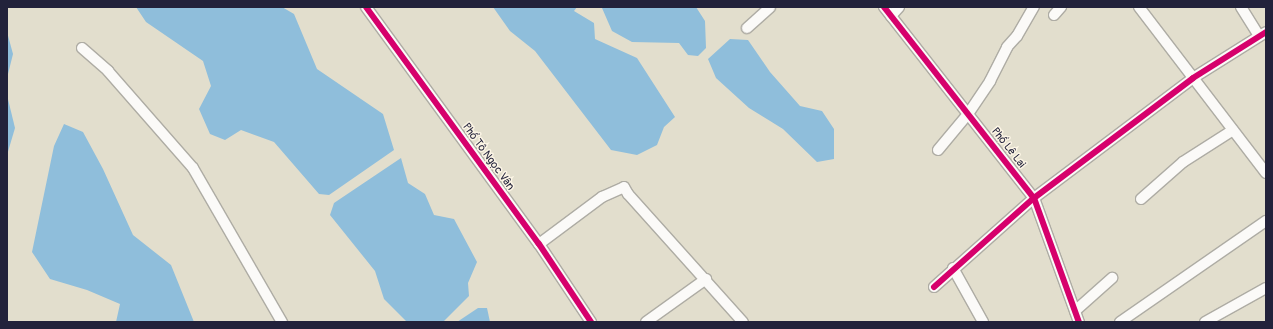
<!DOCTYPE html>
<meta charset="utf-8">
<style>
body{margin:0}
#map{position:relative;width:1273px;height:329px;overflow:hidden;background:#e2decd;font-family:Pangolin,sans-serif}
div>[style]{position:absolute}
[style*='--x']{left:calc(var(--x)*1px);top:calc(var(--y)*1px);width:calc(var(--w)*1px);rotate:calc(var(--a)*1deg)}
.water>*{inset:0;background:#8fbedb}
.roads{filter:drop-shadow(1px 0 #aeaca4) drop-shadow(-1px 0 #aeaca4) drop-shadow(0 1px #aeaca4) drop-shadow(0 -1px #aeaca4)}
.minor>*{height:10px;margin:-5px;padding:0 5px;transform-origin:5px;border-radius:5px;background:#fbfaf8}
.cycleway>*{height:6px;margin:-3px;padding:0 3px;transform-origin:3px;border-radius:3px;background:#d6006c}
span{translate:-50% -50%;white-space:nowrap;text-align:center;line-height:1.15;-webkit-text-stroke:3px #fcf5e5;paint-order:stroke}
.street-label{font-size:11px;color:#22223b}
.frame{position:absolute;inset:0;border:8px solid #22223b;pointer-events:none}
</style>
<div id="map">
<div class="water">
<div style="clip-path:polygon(136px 7px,282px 7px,294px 14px,317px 69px,383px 114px,394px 150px,329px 195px,319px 194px,274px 142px,241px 130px,225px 140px,210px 134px,199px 109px,211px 86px,203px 61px,146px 22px)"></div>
<div style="clip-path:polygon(493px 7px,577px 7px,574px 11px,594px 23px,595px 39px,637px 58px,675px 117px,664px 127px,657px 145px,637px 155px,611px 150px,535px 51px,510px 31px)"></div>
<div style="clip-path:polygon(696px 7px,705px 21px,706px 48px,698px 56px,688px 55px,679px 43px,632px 42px,612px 31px,602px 8px)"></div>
<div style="clip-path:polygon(7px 32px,13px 54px,7px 78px)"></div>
<div style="clip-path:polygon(730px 39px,748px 40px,770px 72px,800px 106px,822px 111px,834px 129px,834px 159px,817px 162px,783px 129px,749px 108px,716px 78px,708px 59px)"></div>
<div style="clip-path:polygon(7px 95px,15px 128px,7px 155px)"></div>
<div style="clip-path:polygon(64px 124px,83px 132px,103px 169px,133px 235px,171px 265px,194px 322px,116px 322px,120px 304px,87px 290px,50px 279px,32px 252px,54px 146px)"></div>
<div style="clip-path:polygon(401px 158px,408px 183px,425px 194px,434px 215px,454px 219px,477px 262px,468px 283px,469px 296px,443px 322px,407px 322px,384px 299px,375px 271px,330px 215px,334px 203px)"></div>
<div style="clip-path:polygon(478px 308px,487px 308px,490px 322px,457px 322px)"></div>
</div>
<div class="roads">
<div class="minor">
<div style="--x:366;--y:7;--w:293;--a:53.9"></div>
<div style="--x:539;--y:244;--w:94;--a:56.3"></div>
<div style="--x:884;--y:7;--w:243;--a:51.9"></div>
<div style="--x:1034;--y:198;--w:132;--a:70.1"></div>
<div style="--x:1139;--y:7;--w:209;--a:52.6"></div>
<div style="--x:1241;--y:7;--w:34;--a:58"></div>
<div style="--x:1054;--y:15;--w:11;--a:-49"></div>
<div style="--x:891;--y:16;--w:12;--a:-48"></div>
<div style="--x:747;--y:28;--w:31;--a:-42"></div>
<div style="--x:82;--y:48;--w:35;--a:41"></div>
<div style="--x:108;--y:71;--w:129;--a:48.8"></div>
<div style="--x:193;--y:168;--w:178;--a:60"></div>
<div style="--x:938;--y:150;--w:47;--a:-50.2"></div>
<div style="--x:968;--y:114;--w:40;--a:-56"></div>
<div style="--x:990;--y:81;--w:38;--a:-63"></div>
<div style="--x:1007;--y:47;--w:15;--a:-48"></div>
<div style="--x:1017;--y:36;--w:34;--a:-60"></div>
<div style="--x:1141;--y:199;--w:56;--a:-41.4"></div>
<div style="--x:1183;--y:162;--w:59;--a:-32.6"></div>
<div style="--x:539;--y:244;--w:79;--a:-36.7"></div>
<div style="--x:602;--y:197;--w:24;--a:-24"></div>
<div style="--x:624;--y:187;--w:8;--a:60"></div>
<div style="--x:628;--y:194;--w:172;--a:48.1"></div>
<div style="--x:953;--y:268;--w:62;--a:60.9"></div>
<div style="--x:934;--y:287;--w:134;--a:-41.7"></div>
<div style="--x:1034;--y:198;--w:199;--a:-37"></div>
<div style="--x:1193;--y:78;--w:86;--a:-32.2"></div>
<div style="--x:1075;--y:311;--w:50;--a:-41.7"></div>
<div style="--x:646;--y:322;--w:74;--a:-35.6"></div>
<div style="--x:1120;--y:322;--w:178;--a:-34.7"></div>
<div style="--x:1205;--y:322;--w:70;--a:-29.1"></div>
</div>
</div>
<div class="cycleway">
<div style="--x:366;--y:7;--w:293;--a:53.9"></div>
<div style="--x:539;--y:244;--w:94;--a:56.3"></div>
<div style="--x:884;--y:7;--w:243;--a:51.9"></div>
<div style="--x:1034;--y:198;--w:132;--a:70.1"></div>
<div style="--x:934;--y:287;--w:134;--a:-41.7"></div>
<div style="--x:1034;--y:198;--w:199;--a:-37"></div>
<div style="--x:1193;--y:78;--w:86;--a:-32.2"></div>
</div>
<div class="street-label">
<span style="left:1008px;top:148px;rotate:52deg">Phố Lê Lai</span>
<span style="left:488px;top:157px;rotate:54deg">Phố Tô Ngọc Vân</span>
</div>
<div class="frame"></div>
</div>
